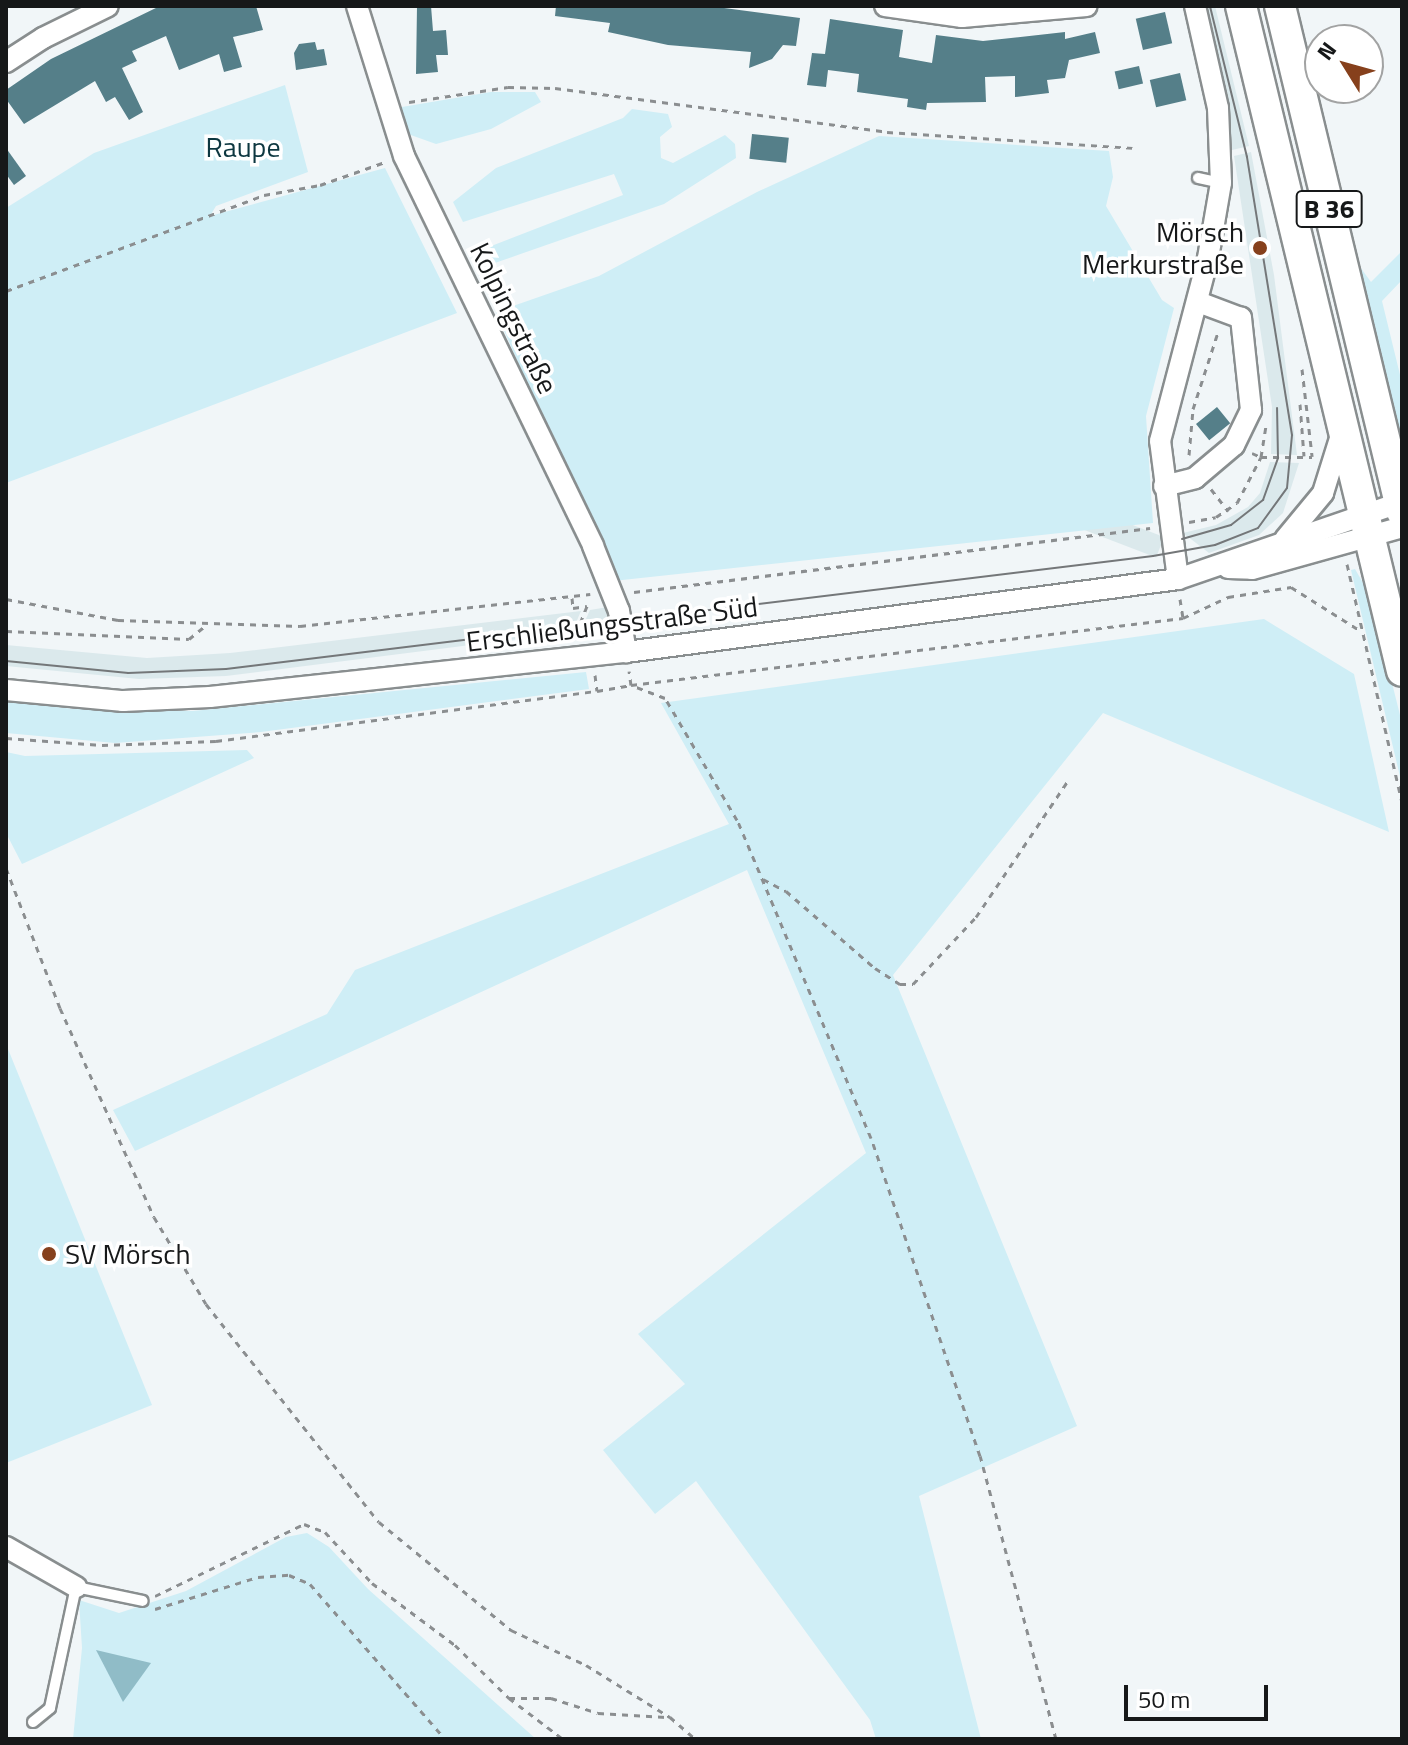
<!DOCTYPE html>
<html>
<head>
<meta charset="utf-8">
<style>
	body { margin:0 }
	#map { position:relative; width:1408px; height:1745px; overflow:hidden; background:#f1f6f8; font-family:"Titillium Web",sans-serif }
	div>[style] { position:absolute }
	[style*='--x'] { left:calc(var(--x)*1px); top:calc(var(--y)*1px); width:calc(var(--w)*1px); rotate:calc(var(--a)*1deg) }
	.built>* { inset:0; background:#dbe9ec; transform-origin:0 0 }
	.green>* { inset:0; background:#cfeef6 }
	.water>* { inset:0; background:#90bcc7 }
	.building>* { inset:0; background:#557f89; transform-origin:0 0 }
	.path>* { height:3px; margin-top:-1.5px; transform-origin:0; background:repeating-linear-gradient(90deg,#8b8e90 0 6px,transparent 0 12px) }
	.roads { filter:drop-shadow(2px 0 #898e8f) drop-shadow(-2px 0 #898e8f) drop-shadow(0 2px #898e8f) drop-shadow(0 -2px #898e8f) }
	.lane>* { height:10px; margin:-5px; padding:0 5px; transform-origin:5px; border-radius:5px; background:#fff }
	.street>* { height:20px; margin:-10px; padding:0 10px; transform-origin:10px; border-radius:10px; background:#fff }
	.primary>* { height:30px; margin:-15px; padding:0 15px; transform-origin:15px; border-radius:15px; background:#fff }
	.tram>* { height:2px; margin:-1px; padding:0 1px; transform-origin:1px; border-radius:1px; background:#747779 }
	.dots>* { width:22px; height:22px; translate:-50% -50%; box-sizing:border-box; border:4px solid #fff; border-radius:50% }
	span { translate:-50% -50%; white-space:nowrap; text-align:center; line-height:1.15; -webkit-text-stroke:7px #fff; paint-order:stroke }
	.shield-label span { padding:2px 6px; background:#fff; border:2px solid; border-radius:6px; -webkit-text-stroke-width:0 }
	.shield-label { font-size:26px; color:#161819; font-weight:700 }
	.park-label { font-size:28px; color:#0d3740 }
	.poi-label { font-size:28px; color:#161819 }
	.right { translate:-100% -50%; text-align:right }
	.left { translate:0 -50%; text-align:left }
	.street-label { font-size:28px; color:#161819 }
	.frame { position:absolute; inset:0; border:8px solid #161819; pointer-events:none }
	.north { position:absolute; left:1304px; top:24px; width:80px; height:80px; box-sizing:border-box; background:#fff; border:2px solid #a2a3a3; border-radius:50%; rotate:307deg; font-size:22px; font-weight:700; line-height:32px; text-align:center; color:#161819 }
	.north::after { content:''; display:block; margin:auto; width:28px; height:36px; background:#86401c; clip-path:polygon(50% 0,100% 100%,50% 72%,0 100%) }
	.scale { position:absolute; left:1124px; top:1685px; width:144px; height:36px; box-sizing:border-box; border:4px solid #161819; border-top:0; padding-left:10px; font-size:24px; line-height:28px; white-space:nowrap; color:#161819; -webkit-text-stroke:6px #fff; paint-order:stroke }
</style>
</head>
<body>
<div id="map">
	<div class="built">
		<i style="clip-path:polygon(1204px 6px,1215px 6px,1249px 146px,1232px 150px)"></i>
		<i style="clip-path:polygon(1251px 152px,1274px 275px,1297px 455px,1271px 454px,1272px 407px,1234px 156px)"></i>
		<i style="clip-path:polygon(1270px 462px,1299px 463px,1283px 513px,1259px 535px,1209px 553px,1183px 533px,1216px 525px,1248px 507px,1260px 493px)"></i>
		<i style="left:1164px;top:537px;width:22px;height:541px;rotate:111deg"></i>
		<i style="clip-path:polygon(608px 607px,606px 627px,581px 630px,590px 610px)"></i>
		<i style="clip-path:polygon(581px 611px,572px 632px,226px 676px,139px 679px,6px 666px,6px 645px,147px 658px,230px 653px)"></i>
	</div>
	<div class="green">
		<i style="clip-path:polygon(285px 85px,308px 172px,216px 206px,210px 216px,385px 168px,457px 313px,6px 483px,6px 208px,94px 153px)"></i>
		<i style="clip-path:polygon(491px 92px,535px 92px,541px 102px,491px 129px,436px 144px,408px 134px,396px 108px)"></i>
		<i style="clip-path:polygon(632px 109px,668px 114px,672px 127px,660px 137px,661px 158px,673px 163px,725px 135px,735px 144px,736px 158px,664px 204px,489px 265px,481px 250px,623px 195px,614px 174px,463px 222px,453px 202px,496px 168px,623px 118px)"></i>
		<i style="clip-path:polygon(879px 136px,1109px 151px,1113px 177px,1106px 206px,1162px 300px,1174px 308px,1146px 416px,1153px 523px,613px 581px,496px 312px,599px 276px,757px 192px)"></i>
		<i style="clip-path:polygon(1402px 251px,1402px 280px,1382px 301px,1402px 383px,1402px 452px,1355px 260px,1371px 282px)"></i>
		<i style="clip-path:polygon(1355px 569px,1370px 595px,1402px 723px,1402px 785px,1351px 570px)"></i>
		<i style="clip-path:polygon(1264px 619px,1354px 674px,1389px 832px,1103px 713px,893px 975px,1077px 1426px,919px 1496px,981px 1739px,876px 1739px,870px 1720px,696px 1481px,655px 1514px,603px 1450px,685px 1384px,638px 1334px,866px 1153px,747px 870px,135px 1151px,113px 1110px,327px 1014px,355px 970px,729px 824px,661px 703px)"></i>
		<i style="clip-path:polygon(586px 672px,589px 689px,261px 732px,115px 743px,6px 733px,6px 701px,74px 709px,193px 711px)"></i>
		<i style="clip-path:polygon(247px 750px,254px 758px,22px 864px,6px 833px,6px 752px,25px 756px)"></i>
		<i style="clip-path:polygon(6px 1044px,152px 1405px,6px 1463px)"></i>
		<i style="clip-path:polygon(307px 1533px,329px 1547px,368px 1589px,536px 1739px,73px 1739px,82px 1648px,79px 1600px,119px 1613px,186px 1591px,286px 1537px)"></i>
	</div>
	<div class="water">
		<i style="clip-path:polygon(96px 1650px,151px 1663px,123px 1702px)"></i>
	</div>
	<div class="building">
		<i style="clip-path:polygon(160px 6px,256px 6px,263px 30px,233px 37px,242px 67px,224px 72px,219px 54px,179px 70px,166px 36px,132px 51px,137px 61px,122px 68px,143px 112px,129px 120px,115px 97px,106px 102px,95px 81px,24px 124px,6px 99px,6px 90px,51px 59px)"></i>
		<i style="clip-path:polygon(417px 6px,431px 6px,433px 31px,446px 30px,448px 55px,436px 55px,438px 72px,416px 74px)"></i>
		<i style="clip-path:polygon(556px 6px,709px 6px,800px 18px,796px 46px,783px 45px,772px 59px,749px 68px,751px 52px,668px 45px,608px 32px,610px 23px,555px 16px)"></i>
		<i style="left:1165px;top:12px;width:32px;height:30px;rotate:77deg"></i>
		<i style="clip-path:polygon(830px 19px,903px 30px,899px 57px,932px 63px,936px 35px,983px 41px,1065px 32px,1065px 39px,1095px 32px,1100px 53px,1069px 60px,1065px 78px,1047px 80px,1049px 93px,1015px 97px,1015px 76px,985px 77px,986px 102px,927px 103px,926px 110px,907px 107px,908px 99px,857px 92px,859px 74px,828px 70px,826px 87px,807px 85px,812px 53px,825px 54px)"></i>
		<i style="clip-path:polygon(315px 42px,317px 50px,324px 49px,327px 65px,296px 70px,294px 53px,299px 44px)"></i>
		<i style="left:1139px;top:66px;width:18px;height:25px;rotate:77deg"></i>
		<i style="left:1180px;top:73px;width:28px;height:31px;rotate:77deg"></i>
		<i style="left:752px;top:134px;width:37px;height:25px;rotate:6deg"></i>
		<i style="clip-path:polygon(6px 148px,26px 176px,14px 185px,6px 174px)"></i>
		<i style="left:1217px;top:407px;width:21px;height:27px;rotate:51deg"></i>
	</div>
	<div class="path">
		<i style="--x:409;--y:102;--w:100;--a:-8.6"></i>
		<i style="--x:508;--y:87;--w:47;--a:1.2"></i>
		<i style="--x:555;--y:88;--w:335;--a:7.5"></i>
		<i style="--x:887;--y:132;--w:246;--a:3.7"></i>
		<i style="--x:1166;--y:257;--w:20;--a:27"></i>
		<i style="--x:6;--y:291;--w:275;--a:-20.4"></i>
		<i style="--x:264;--y:195;--w:57;--a:-10.1"></i>
		<i style="--x:320;--y:185;--w:69;--a:-19.5"></i>
		<i style="--x:1302;--y:369;--w:88;--a:83.4"></i>
		<i style="--x:1300;--y:404;--w:52;--a:85.6"></i>
		<i style="--x:1252;--y:453;--w:10;--a:24"></i>
		<i style="--x:1261;--y:457;--w:30;--a:-81"></i>
		<i style="--x:1189;--y:455;--w:46;--a:-85"></i>
		<i style="--x:1193;--y:409;--w:81;--a:-72"></i>
		<i style="--x:1211;--y:489;--w:28;--a:52"></i>
		<i style="--x:1189;--y:522;--w:27;--a:-10"></i>
		<i style="--x:1216;--y:517;--w:25;--a:-34"></i>
		<i style="--x:1237;--y:503;--w:52;--a:-62.4"></i>
		<i style="--x:1261;--y:457;--w:51;--a:0"></i>
		<i style="--x:1347;--y:564;--w:244;--a:77"></i>
		<i style="--x:634;--y:592;--w:520;--a:-7.07"></i>
		<i style="--x:572;--y:598;--w:10;--a:84"></i>
		<i style="--x:573;--y:608;--w:14;--a:-8"></i>
		<i style="--x:587;--y:606;--w:31;--a:112"></i>
		<i style="--x:575;--y:635;--w:15;--a:4"></i>
		<i style="--x:6;--y:599;--w:114;--a:10.6"></i>
		<i style="--x:118;--y:620;--w:182;--a:1.9"></i>
		<i style="--x:300;--y:626;--w:292;--a:-6.3"></i>
		<i style="--x:1180;--y:599;--w:19;--a:81"></i>
		<i style="--x:1183;--y:618;--w:50;--a:-25"></i>
		<i style="--x:1228;--y:597;--w:64;--a:-9"></i>
		<i style="--x:1291;--y:587;--w:83;--a:32.2"></i>
		<i style="--x:6;--y:631;--w:183;--a:2.5"></i>
		<i style="--x:189;--y:639;--w:21;--a:-39"></i>
		<i style="--x:595;--y:675;--w:16;--a:83"></i>
		<i style="--x:6;--y:738;--w:96;--a:4.2"></i>
		<i style="--x:102;--y:745;--w:114;--a:-2"></i>
		<i style="--x:216;--y:741;--w:384;--a:-7.5"></i>
		<i style="--x:597;--y:691;--w:35;--a:-10"></i>
		<i style="--x:631;--y:685;--w:14;--a:-98"></i>
		<i style="--x:6;--y:868;--w:150;--a:68.9"></i>
		<i style="--x:60;--y:1008;--w:229;--a:65.8"></i>
		<i style="--x:154;--y:1217;--w:101;--a:59.1"></i>
		<i style="--x:206;--y:1304;--w:278;--a:51.6"></i>
		<i style="--x:379;--y:1522;--w:171;--a:39.3"></i>
		<i style="--x:511;--y:1630;--w:83;--a:25"></i>
		<i style="--x:586;--y:1665;--w:99;--a:31.8"></i>
		<i style="--x:670;--y:1717;--w:33;--a:41"></i>
		<i style="--x:763;--y:879;--w:26;--a:28"></i>
		<i style="--x:786;--y:891;--w:118;--a:40.9"></i>
		<i style="--x:875;--y:968;--w:30;--a:33"></i>
		<i style="--x:900;--y:984;--w:13;--a:0"></i>
		<i style="--x:913;--y:984;--w:92;--a:-46.8"></i>
		<i style="--x:976;--y:917;--w:163;--a:-56"></i>
		<i style="--x:155;--y:1596;--w:165;--a:-25.8"></i>
		<i style="--x:304;--y:1524;--w:22;--a:21"></i>
		<i style="--x:325;--y:1532;--w:69;--a:47.3"></i>
		<i style="--x:372;--y:1583;--w:104;--a:36.8"></i>
		<i style="--x:455;--y:1645;--w:76;--a:44.5"></i>
		<i style="--x:509;--y:1698;--w:68;--a:37.2"></i>
		<i style="--x:155;--y:1609;--w:108;--a:-17.3"></i>
		<i style="--x:258;--y:1577;--w:31;--a:-4"></i>
		<i style="--x:289;--y:1575;--w:23;--a:23"></i>
		<i style="--x:310;--y:1584;--w:206;--a:48.9"></i>
		<i style="--x:509;--y:1698;--w:42;--a:0"></i>
		<i style="--x:551;--y:1698;--w:49;--a:17.7"></i>
		<i style="--x:598;--y:1713;--w:68;--a:3.4"></i>
		<i style="--x:1056;--y:1739;--w:293;--a:-105"></i>
		<i style="--x:980;--y:1456;--w:336;--a:-108.9"></i>
		<i style="--x:871;--y:1138;--w:345;--a:-112.8"></i>
		<i style="--x:737;--y:820;--w:142;--a:-120.5"></i>
		<i style="--x:665;--y:698;--w:36;--a:-159"></i>
		<i style="--x:631;--y:685;--w:556;--a:-6.92"></i>
	</div>
	<div class="roads">
		<div class="lane">
			<i style="--x:1198;--y:178;--w:24;--a:12"></i>
			<i style="--x:33;--y:1722;--w:22;--a:-39"></i>
			<i style="--x:50;--y:1708;--w:124;--a:-77.9"></i>
			<i style="--x:76;--y:1587;--w:68;--a:11.8"></i>
		</div>
		<div class="street">
			<i style="--x:357;--y:6;--w:157;--a:72.6"></i>
			<i style="--x:404;--y:156;--w:433;--a:64.1"></i>
			<i style="--x:593;--y:546;--w:70;--a:68.2"></i>
			<i style="--x:619;--y:611;--w:42;--a:80.3"></i>
			<i style="--x:885;--y:6;--w:78;--a:8.1"></i>
			<i style="--x:962;--y:17;--w:125;--a:-5"></i>
			<i style="--x:6;--y:62;--w:44;--a:-33"></i>
			<i style="--x:43;--y:38;--w:72;--a:-26.2"></i>
			<i style="--x:1164;--y:486;--w:32;--a:-14"></i>
			<i style="--x:1195;--y:478;--w:51;--a:-40.2"></i>
			<i style="--x:1234;--y:445;--w:39;--a:-64"></i>
			<i style="--x:1251;--y:410;--w:93;--a:-96.2"></i>
			<i style="--x:1241;--y:318;--w:46;--a:-159.6"></i>
			<i style="--x:1285;--y:539;--w:60;--a:-50.4"></i>
			<i style="--x:1323;--y:493;--w:64;--a:-72.7"></i>
			<i style="--x:1228;--y:568;--w:24;--a:2"></i>
			<i style="--x:1252;--y:569;--w:156;--a:-15.6"></i>
			<i style="--x:1178;--y:579;--w:139;--a:-97.4"></i>
			<i style="--x:1160;--y:441;--w:189;--a:-75.3"></i>
			<i style="--x:1208;--y:258;--w:76;--a:-80.2"></i>
			<i style="--x:1221;--y:183;--w:75;--a:-92.3"></i>
			<i style="--x:1218;--y:108;--w:105;--a:-102.7"></i>
			<i style="--x:6;--y:690;--w:118;--a:5.4"></i>
			<i style="--x:123;--y:701;--w:87;--a:-2.6"></i>
			<i style="--x:210;--y:697;--w:418;--a:-6.2"></i>
			<i style="--x:626;--y:652;--w:557;--a:-7.53"></i>
			<i style="--x:1178;--y:579;--w:237;--a:-19"></i>
			<i style="--x:6;--y:1547;--w:81;--a:29.7"></i>
		</div>
		<div class="primary">
			<i style="--x:1241;--y:6;--w:684;--a:76.39"></i>
			<i style="--x:1280;--y:6;--w:520;--a:76.44"></i>
		</div>
	</div>
	<div class="tram">
		<i style="--x:1182;--y:539;--w:51;--a:-15.9"></i>
		<i style="--x:1231;--y:525;--w:41;--a:-38"></i>
		<i style="--x:1263;--y:500;--w:45;--a:-70.3"></i>
		<i style="--x:1278;--y:458;--w:50;--a:-91.1"></i>
		<i style="--x:6;--y:661;--w:123;--a:5.6"></i>
		<i style="--x:128;--y:673;--w:98;--a:-2.3"></i>
		<i style="--x:226;--y:669;--w:934;--a:-6.95"></i>
		<i style="--x:1153;--y:556;--w:63;--a:-10.1"></i>
		<i style="--x:1215;--y:545;--w:46;--a:-21.6"></i>
		<i style="--x:1258;--y:528;--w:49;--a:-54.1"></i>
		<i style="--x:1287;--y:488;--w:53;--a:-84.6"></i>
		<i style="--x:1292;--y:435;--w:282;--a:-99.2"></i>
		<i style="--x:1247;--y:157;--w:155;--a:-103.8"></i>
	</div>
	<div class="dots">
		<i style="left:1260px;top:248px;background:#86401c"></i>
		<i style="left:49px;top:1254px;background:#86401c"></i>
	</div>
	<div class="shield-label">
		<span style="left:1329px;top:209px">B 36</span>
	</div>
	<div class="park-label">
		<span style="left:243px;top:147px">Raupe</span>
	</div>
	<div class="poi-label">
		<span class="right" style="left:1244px;top:248px">Mörsch<br>Merkurstraße</span>
		<span class="left" style="left:65px;top:1254px">SV Mörsch</span>
	</div>
	<div class="street-label">
		<span style="left:514px;top:318px;rotate:64deg">Kolpingstraße</span>
		<span style="left:612px;top:624px;rotate:-7deg">Erschließungsstraße Süd</span>
	</div>
	<div class="frame"></div>
	<div class="north">N</div>
	<div class="scale">50 m</div>
</div>
</body>
</html>
